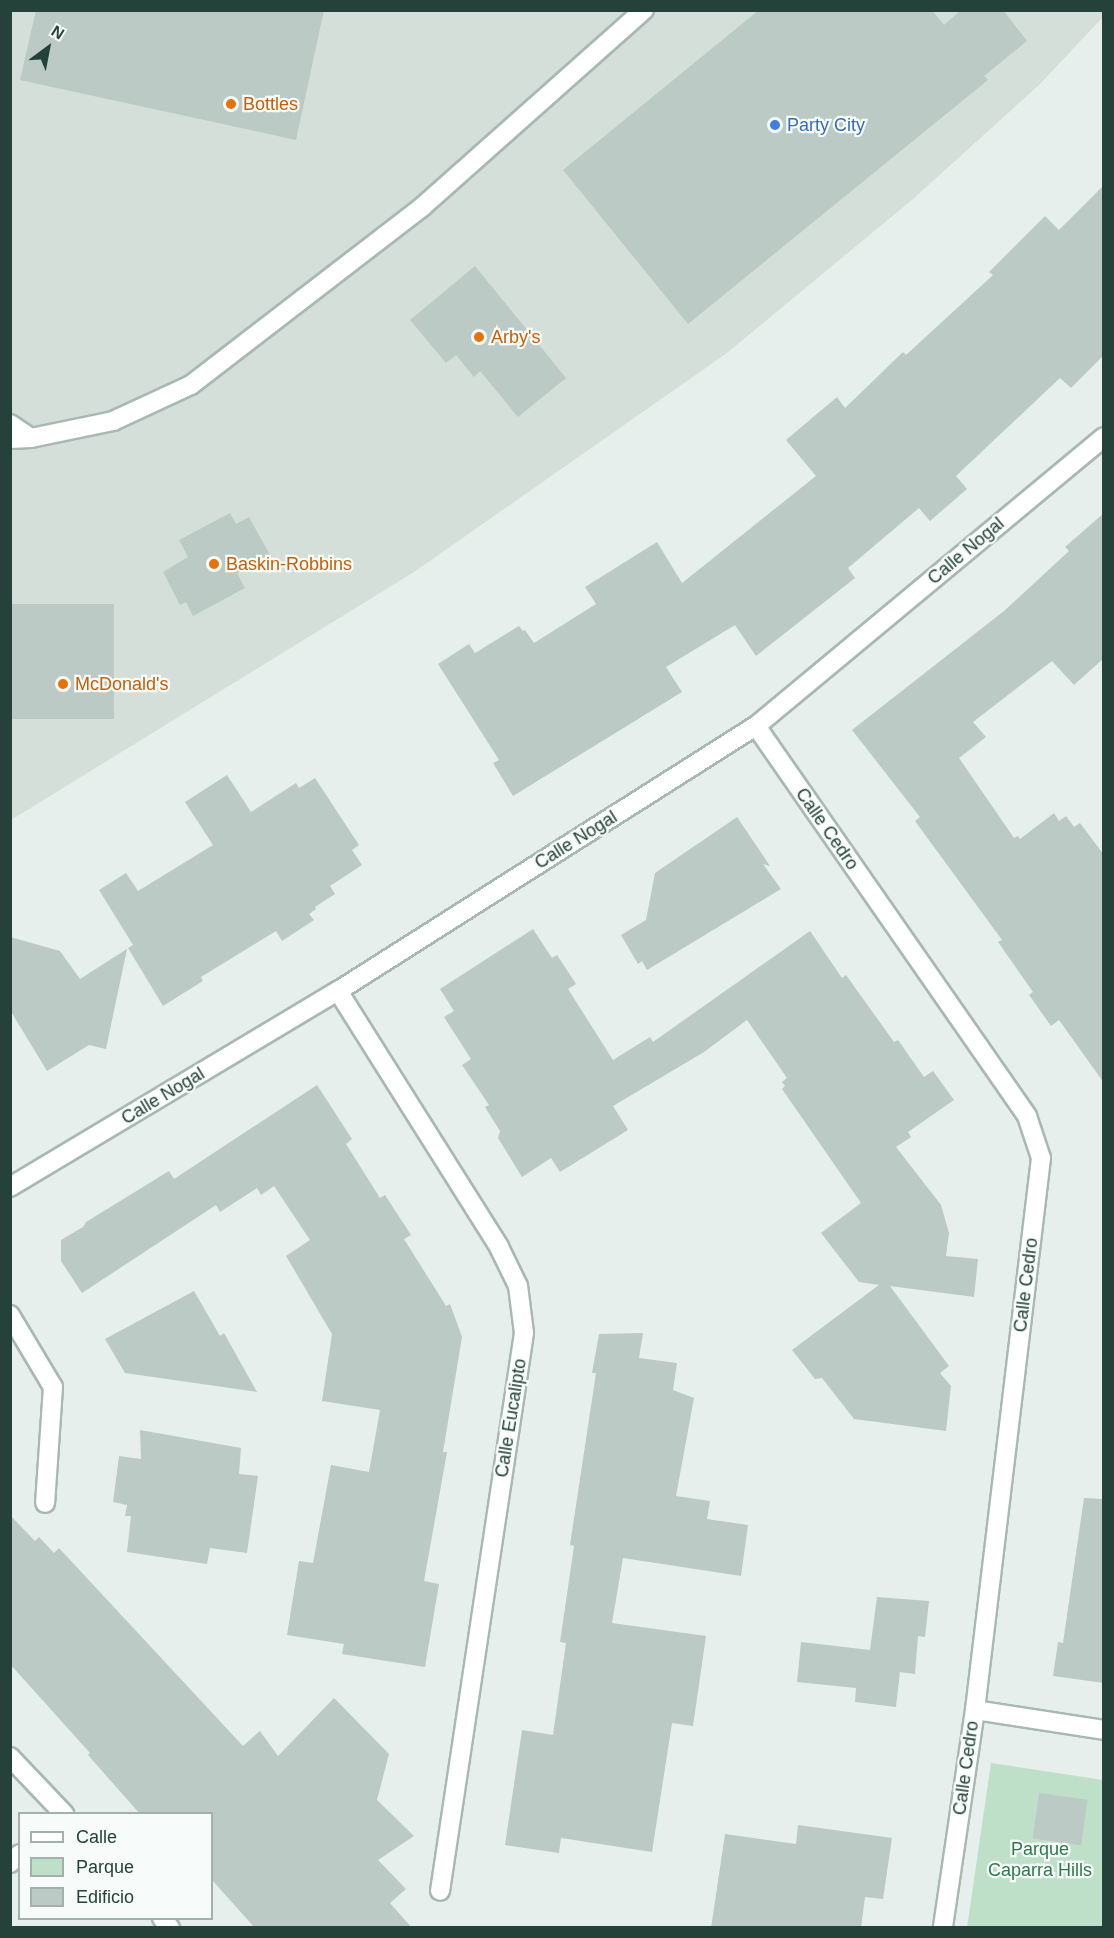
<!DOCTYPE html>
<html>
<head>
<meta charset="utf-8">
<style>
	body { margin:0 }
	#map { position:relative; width:1114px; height:1938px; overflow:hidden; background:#e6efeb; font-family:Helvetica,sans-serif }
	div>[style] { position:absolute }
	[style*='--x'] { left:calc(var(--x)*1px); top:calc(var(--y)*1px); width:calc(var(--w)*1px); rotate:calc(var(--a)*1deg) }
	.built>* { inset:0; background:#d4dfda }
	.green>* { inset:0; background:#bfe0c8 }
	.building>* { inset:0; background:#bbcac4; transform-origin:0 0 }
	.roads { filter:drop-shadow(2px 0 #a8b8b2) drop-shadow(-2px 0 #a8b8b2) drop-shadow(0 2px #a8b8b2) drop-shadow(0 -2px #a8b8b2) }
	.minor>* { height:18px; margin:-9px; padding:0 9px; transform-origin:9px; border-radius:9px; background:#fff }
	.tertiary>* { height:18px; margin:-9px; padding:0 9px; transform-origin:9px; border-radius:9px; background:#fff }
	.dots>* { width:16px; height:16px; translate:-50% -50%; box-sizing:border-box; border:3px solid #f7fbf9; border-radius:50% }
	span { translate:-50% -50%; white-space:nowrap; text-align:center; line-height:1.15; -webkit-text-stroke:4.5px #f7fbf9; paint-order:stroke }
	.food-label { font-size:18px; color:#c56008 }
	.left { translate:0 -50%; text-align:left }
	.shop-label { font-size:18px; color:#366cbe }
	.street-label { font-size:18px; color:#24423a }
	.park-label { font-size:18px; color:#2d7a4b }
	.frame { position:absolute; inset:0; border:12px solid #24423a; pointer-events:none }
	.legend { position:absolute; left:18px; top:1812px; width:195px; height:108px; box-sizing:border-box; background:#f7fbf9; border:2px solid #a3b1ad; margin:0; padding:8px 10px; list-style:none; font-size:18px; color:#24423a }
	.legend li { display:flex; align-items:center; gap:12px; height:30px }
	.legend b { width:30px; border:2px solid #a3b1ad }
	.north { position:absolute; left:18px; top:18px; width:60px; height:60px; -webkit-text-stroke:4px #f7fbf9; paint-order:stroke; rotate:32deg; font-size:16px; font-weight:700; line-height:24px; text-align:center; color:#24423a }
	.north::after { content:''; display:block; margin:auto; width:21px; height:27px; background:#24423a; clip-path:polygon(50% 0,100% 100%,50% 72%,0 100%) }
</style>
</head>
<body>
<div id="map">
	<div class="built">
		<i style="clip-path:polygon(11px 11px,1103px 11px,1103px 17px,1040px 84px,913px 199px,727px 353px,414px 572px,11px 820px)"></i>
	</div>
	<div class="green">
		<i style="clip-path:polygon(991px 1763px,1103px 1780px,1103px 1927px,967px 1928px)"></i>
	</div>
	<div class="building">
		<i style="clip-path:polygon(36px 10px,324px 10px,296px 140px,20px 80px)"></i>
		<i style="clip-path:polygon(759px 10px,932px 10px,944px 25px,961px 10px,1003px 10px,1027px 41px,984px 76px,988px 80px,688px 324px,563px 170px)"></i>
		<i style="clip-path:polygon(1104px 185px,1104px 355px,1071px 388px,1060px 378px,956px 476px,967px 489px,930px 521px,919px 508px,848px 568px,855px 578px,756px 656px,735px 625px,666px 667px,682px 692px,513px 796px,493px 763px,499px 760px,438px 664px,469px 644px,475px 653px,519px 626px,523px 631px,525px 630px,534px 643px,596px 604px,585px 587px,657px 542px,682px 583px,816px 476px,786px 440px,837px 397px,845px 408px,903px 352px,906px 355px,993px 275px,989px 272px,1045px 216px,1059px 230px)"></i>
		<i style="clip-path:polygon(475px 266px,566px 378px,518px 417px,480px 371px,474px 377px,456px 355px,446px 363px,410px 320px)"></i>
		<i style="clip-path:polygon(230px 513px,236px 524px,249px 517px,270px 555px,237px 573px,245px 588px,193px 616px,186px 602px,180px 605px,163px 572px,188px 557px,179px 540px)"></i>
		<i style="clip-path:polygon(1104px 513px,1104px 658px,1074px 685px,1052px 661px,973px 722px,986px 737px,959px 758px,1014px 838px,1018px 836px,1020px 839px,1054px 813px,1059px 821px,1066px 816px,1074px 827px,1080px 823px,1104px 855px,1104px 1083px,1059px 1020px,1051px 1026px,1029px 995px,1033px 992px,998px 942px,1002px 940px,915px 821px,920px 817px,852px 730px,1004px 611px,1069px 551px,1065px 547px)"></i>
		<i style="left:114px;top:604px;width:115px;height:104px;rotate:90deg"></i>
		<i style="clip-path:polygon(227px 775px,251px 812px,296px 783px,299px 788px,315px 778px,359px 845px,352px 850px,362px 865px,330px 886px,335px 894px,315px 907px,316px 909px,309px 914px,314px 920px,282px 941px,276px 931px,201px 977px,203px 981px,163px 1006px,128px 948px,133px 945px,99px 890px,126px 873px,138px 891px,213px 845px,185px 802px)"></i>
		<i style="clip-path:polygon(737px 817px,770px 866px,763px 864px,781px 889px,647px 970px,642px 961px,638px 964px,621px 935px,646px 920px,655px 873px)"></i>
		<i style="clip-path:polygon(533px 929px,552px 958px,557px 955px,576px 984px,568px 989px,613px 1060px,650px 1037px,653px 1042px,810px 931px,842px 978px,846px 975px,894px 1042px,898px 1040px,924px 1077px,933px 1071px,954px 1100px,908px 1132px,911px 1137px,896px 1147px,941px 1205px,949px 1233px,946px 1256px,978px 1259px,974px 1297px,890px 1286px,949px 1366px,940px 1373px,951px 1386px,946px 1431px,854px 1419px,822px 1378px,815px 1379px,792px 1350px,879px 1285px,859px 1282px,821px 1233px,861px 1203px,782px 1089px,785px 1086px,782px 1082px,787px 1078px,747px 1020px,704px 1052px,613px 1106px,628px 1130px,560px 1172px,551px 1158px,522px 1177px,498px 1138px,500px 1131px,485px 1107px,489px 1105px,462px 1065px,471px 1059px,444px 1017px,454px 1011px,440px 989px)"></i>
		<i style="clip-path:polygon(10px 937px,60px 951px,80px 979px,127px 949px,106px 1049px,89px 1045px,47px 1071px,10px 1010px)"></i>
		<i style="clip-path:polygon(317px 1085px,352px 1139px,346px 1144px,380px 1198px,385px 1195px,411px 1235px,404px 1239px,446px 1306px,450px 1304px,462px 1337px,443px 1452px,447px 1452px,424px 1581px,439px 1584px,425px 1667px,342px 1654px,344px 1644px,287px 1635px,299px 1561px,313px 1563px,331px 1465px,369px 1472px,380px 1410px,322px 1401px,332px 1334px,286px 1256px,310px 1240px,274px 1186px,261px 1195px,257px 1188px,220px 1212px,216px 1205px,82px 1293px,61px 1261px,61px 1240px,83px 1227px,86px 1222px,169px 1171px,174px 1179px)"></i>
		<i style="clip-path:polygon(194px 1291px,220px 1336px,224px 1333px,257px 1392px,125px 1373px,105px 1339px)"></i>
		<i style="clip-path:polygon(643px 1333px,639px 1358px,677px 1363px,673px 1390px,694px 1398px,676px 1496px,710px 1501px,707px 1519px,748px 1525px,741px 1576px,623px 1558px,612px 1623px,706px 1636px,693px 1726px,672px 1723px,652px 1852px,561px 1838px,559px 1853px,505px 1845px,522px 1730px,553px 1735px,566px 1643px,560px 1642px,574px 1546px,570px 1545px,596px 1373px,592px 1373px,599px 1334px)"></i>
		<i style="clip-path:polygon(140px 1430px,241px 1448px,239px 1474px,258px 1476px,247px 1553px,210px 1548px,207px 1564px,127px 1552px,131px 1516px,125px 1516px,127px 1505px,113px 1502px,119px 1456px,141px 1459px)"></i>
		<i style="clip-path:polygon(1084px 1498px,1104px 1499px,1104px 1683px,1053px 1676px,1058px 1642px,1063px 1643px)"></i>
		<i style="clip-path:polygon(10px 1515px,35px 1541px,39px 1537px,54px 1553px,59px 1548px,243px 1746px,260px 1731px,278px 1756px,334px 1698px,389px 1754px,377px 1800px,414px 1836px,378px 1860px,406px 1889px,390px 1903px,412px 1928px,255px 1928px,212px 1880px,212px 1814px,140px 1814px,88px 1755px,90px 1753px,10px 1664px)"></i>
		<i style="clip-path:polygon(877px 1597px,929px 1601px,925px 1637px,918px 1636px,915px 1674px,900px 1672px,896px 1707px,855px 1702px,856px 1688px,797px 1682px,801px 1642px,870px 1650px)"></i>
		<i style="left:1039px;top:1793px;width:49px;height:46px;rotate:8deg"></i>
		<i style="clip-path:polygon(798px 1825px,892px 1838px,883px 1899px,865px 1897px,861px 1928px,711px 1928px,725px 1834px,796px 1844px)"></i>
	</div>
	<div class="roads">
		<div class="minor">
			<i style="--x:756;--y:726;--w:475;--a:55.2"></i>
			<i style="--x:1027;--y:1116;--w:44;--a:71.6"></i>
			<i style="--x:1041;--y:1158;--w:556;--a:96.82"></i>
			<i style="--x:975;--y:1710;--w:220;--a:98.4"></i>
			<i style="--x:338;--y:991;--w:302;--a:57.8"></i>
			<i style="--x:499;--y:1247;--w:43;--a:64"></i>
			<i style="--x:518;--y:1286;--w:47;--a:82.7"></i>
			<i style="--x:524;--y:1333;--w:564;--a:98.56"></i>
			<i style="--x:10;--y:1187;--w:382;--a:-30.9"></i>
			<i style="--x:338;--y:991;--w:495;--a:-32.4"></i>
			<i style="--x:756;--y:726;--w:452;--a:-39.7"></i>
			<i style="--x:10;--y:1315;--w:84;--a:59.2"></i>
			<i style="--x:53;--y:1387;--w:116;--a:93.9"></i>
			<i style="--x:975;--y:1710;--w:131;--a:8.8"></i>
			<i style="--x:10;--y:1757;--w:79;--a:46.5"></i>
			<i style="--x:10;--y:1863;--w:13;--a:-42"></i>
			<i style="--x:162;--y:1918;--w:13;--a:51"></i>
		</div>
		<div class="tertiary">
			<i style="--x:10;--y:424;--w:25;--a:34"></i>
			<i style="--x:10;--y:439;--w:21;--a:-3"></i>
			<i style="--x:31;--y:438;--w:84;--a:-11.7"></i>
			<i style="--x:113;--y:421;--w:86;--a:-24.8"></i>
			<i style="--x:191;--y:385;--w:292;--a:-37.6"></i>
			<i style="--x:422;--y:207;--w:297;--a:-41.6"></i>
		</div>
	</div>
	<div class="dots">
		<i style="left:231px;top:104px;background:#e8710a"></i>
		<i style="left:775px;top:125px;background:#3f7fe0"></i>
		<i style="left:479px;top:337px;background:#e8710a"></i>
		<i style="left:214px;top:564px;background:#e8710a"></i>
		<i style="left:63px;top:684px;background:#e8710a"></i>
	</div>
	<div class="food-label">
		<span class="left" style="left:243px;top:104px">Bottles</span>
		<span class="left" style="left:491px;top:337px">Arby's</span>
		<span class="left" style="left:226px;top:564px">Baskin-Robbins</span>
		<span class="left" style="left:75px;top:684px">McDonald's</span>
	</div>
	<div class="shop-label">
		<span class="left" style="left:787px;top:125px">Party City</span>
	</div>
	<div class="street-label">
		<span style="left:966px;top:551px;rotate:-40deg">Calle Nogal</span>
		<span style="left:827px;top:829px;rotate:55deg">Calle Cedro</span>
		<span style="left:576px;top:840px;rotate:-32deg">Calle Nogal</span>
		<span style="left:163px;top:1096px;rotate:-31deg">Calle Nogal</span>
		<span style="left:1026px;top:1285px;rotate:-83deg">Calle Cedro</span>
		<span style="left:511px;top:1418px;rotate:-81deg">Calle Eucalipto</span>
		<span style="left:966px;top:1768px;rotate:-82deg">Calle Cedro</span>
	</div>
	<div class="park-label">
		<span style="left:1040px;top:1860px">Parque<br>Caparra Hills</span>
	</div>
	<div class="frame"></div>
	<ul class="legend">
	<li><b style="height:8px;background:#fff"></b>Calle</li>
	<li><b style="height:16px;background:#bfe0c8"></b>Parque</li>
	<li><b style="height:16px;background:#bbcac4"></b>Edificio</li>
	</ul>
	<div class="north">N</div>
</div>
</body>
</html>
